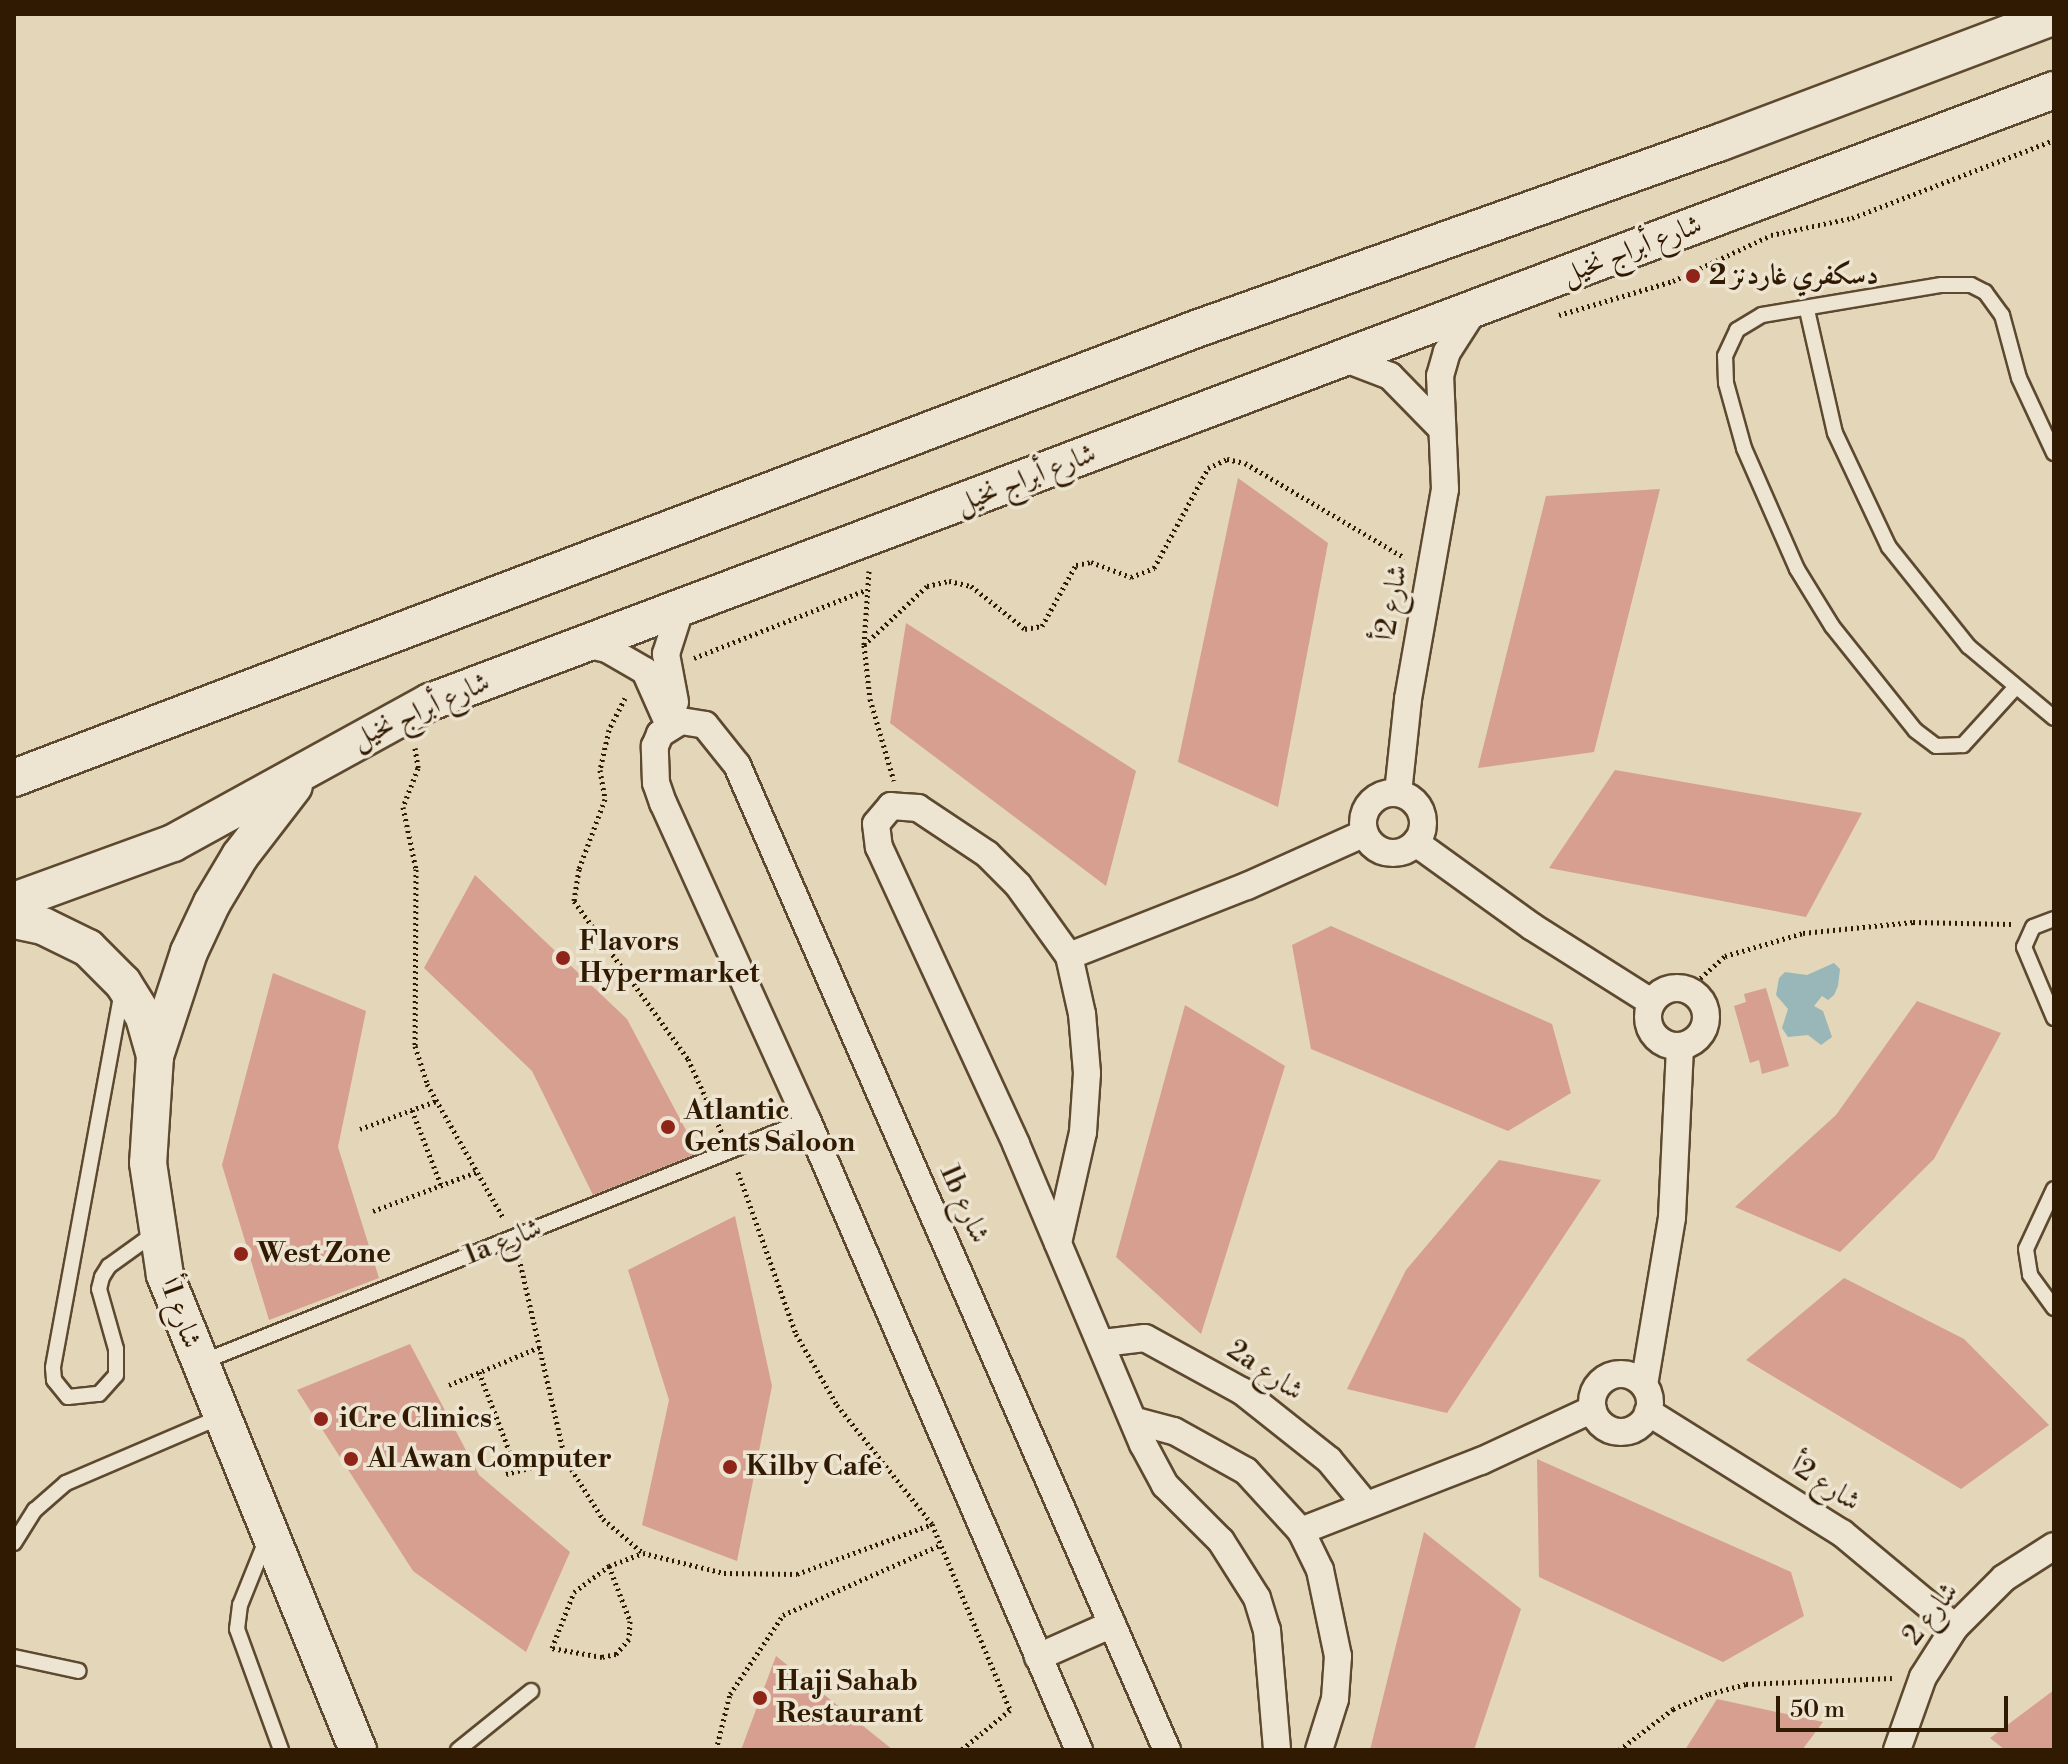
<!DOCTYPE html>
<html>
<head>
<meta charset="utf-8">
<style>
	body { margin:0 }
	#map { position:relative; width:2068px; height:1764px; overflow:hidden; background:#e3d6b9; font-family:"Libre Bodoni",Amiri,serif }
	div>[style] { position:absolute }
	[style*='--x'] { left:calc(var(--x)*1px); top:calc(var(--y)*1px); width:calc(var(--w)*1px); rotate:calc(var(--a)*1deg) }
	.water>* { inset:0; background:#99b7b8 }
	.building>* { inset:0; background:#d69f90 }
	.path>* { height:5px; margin-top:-2.5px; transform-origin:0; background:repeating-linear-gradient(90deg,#301a01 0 2px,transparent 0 6px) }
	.roads { filter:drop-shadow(2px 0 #5d492f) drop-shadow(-2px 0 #5d492f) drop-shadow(0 2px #5d492f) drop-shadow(0 -2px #5d492f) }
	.lane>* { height:14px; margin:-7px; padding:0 7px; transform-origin:7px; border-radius:7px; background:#ede4d2 }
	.street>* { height:26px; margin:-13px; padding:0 13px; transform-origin:13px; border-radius:13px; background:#ede4d2 }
	.street>.ring { margin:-13px; padding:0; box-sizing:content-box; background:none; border:26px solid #ede4d2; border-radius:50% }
	.secondary>* { height:36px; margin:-18px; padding:0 18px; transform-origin:18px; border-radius:18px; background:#ede4d2 }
	.dots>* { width:22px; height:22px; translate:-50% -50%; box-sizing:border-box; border:4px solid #ede4d2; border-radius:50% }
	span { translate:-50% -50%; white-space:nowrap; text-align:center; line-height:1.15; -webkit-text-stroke:7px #ede4d2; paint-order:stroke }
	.street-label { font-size:28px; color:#301a01 }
	.poi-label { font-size:28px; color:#301a01; font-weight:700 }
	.left { translate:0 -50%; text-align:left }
	.frame { position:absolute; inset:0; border:16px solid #301a01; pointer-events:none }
	.scale { position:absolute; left:1776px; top:1696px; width:232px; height:36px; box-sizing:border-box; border:4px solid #301a01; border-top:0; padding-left:10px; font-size:24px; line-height:28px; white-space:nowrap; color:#301a01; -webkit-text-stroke:6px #ede4d2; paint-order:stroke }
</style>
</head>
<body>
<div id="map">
	<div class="water">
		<i style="clip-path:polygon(1834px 963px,1840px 969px,1838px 986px,1834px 995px,1828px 1000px,1822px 996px,1814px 1006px,1823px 1011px,1832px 1037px,1821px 1045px,1808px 1035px,1788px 1037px,1782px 1028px,1788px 1009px,1776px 995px,1779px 978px,1785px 972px,1807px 975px)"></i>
	</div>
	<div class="building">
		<i style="clip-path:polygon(1238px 478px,1328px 543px,1278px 807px,1178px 762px)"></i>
		<i style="clip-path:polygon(1660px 489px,1594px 752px,1478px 768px,1546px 496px)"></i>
		<i style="clip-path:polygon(906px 623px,1136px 771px,1106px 886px,890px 723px)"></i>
		<i style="clip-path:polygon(1615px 770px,1862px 813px,1806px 917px,1549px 868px)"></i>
		<i style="clip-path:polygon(475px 875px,627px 1019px,698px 1153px,593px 1195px,532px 1071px,424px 968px)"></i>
		<i style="clip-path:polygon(1331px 926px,1552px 1024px,1571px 1093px,1508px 1131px,1311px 1049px,1292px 945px)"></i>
		<i style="clip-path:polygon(273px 973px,366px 1011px,338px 1147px,379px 1278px,269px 1320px,222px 1165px)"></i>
		<i style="clip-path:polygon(1766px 988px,1789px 1066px,1762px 1074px,1759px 1060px,1750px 1063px,1734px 1006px,1746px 1002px,1744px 994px)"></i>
		<i style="clip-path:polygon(1917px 1001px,2001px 1033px,1934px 1159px,1840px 1252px,1735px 1207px,1836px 1115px)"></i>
		<i style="clip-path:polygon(1185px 1005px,1285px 1066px,1201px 1334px,1116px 1257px)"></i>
		<i style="clip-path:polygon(1499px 1160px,1601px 1180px,1447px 1413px,1347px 1389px,1406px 1270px)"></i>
		<i style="clip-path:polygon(735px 1216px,772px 1386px,737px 1561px,642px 1525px,669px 1400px,628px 1270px)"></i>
		<i style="clip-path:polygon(1844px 1278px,1964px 1339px,2049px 1425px,1961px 1489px,1746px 1360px)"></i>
		<i style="clip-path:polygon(410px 1344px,479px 1475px,570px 1552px,526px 1652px,413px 1571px,297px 1390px)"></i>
		<i style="clip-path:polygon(1537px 1459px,1791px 1572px,1804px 1616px,1723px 1662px,1539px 1577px)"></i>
		<i style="clip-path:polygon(1424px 1532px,1521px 1609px,1474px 1750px,1370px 1750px)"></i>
		<i style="clip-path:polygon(776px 1656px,893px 1750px,741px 1750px)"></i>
		<i style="clip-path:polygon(2054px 1690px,2054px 1750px,2005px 1750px,1990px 1738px)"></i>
		<i style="clip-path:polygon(1717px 1699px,1823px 1722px,1802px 1750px,1685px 1750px)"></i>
	</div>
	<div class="path">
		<i style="--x:1559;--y:315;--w:119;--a:-16.6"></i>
		<i style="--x:1673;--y:281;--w:108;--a:-25.1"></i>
		<i style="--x:1771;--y:235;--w:83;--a:-11.9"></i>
		<i style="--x:1852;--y:218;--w:217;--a:-21.1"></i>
		<i style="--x:869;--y:571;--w:74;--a:93.9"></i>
		<i style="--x:864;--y:645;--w:54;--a:83.7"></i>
		<i style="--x:870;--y:699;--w:85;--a:73.7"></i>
		<i style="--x:864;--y:645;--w:86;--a:-43.1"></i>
		<i style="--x:927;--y:586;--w:23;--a:-13"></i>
		<i style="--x:949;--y:581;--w:23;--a:13"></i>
		<i style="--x:971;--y:586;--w:69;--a:38.5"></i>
		<i style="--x:1025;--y:629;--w:17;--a:-10"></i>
		<i style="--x:1042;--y:626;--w:70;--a:-60.9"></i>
		<i style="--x:1076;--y:565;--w:15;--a:-11"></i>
		<i style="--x:1091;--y:562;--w:43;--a:20.6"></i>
		<i style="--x:1131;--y:577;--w:25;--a:-21"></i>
		<i style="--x:1154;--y:568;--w:114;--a:-61.6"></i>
		<i style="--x:1208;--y:468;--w:21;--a:-25"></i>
		<i style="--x:1227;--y:459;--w:18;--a:13"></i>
		<i style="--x:1245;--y:463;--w:186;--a:30.7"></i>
		<i style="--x:694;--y:658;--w:185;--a:-21.6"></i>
		<i style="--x:625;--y:698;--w:36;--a:117"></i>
		<i style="--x:609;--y:730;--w:41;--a:102.7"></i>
		<i style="--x:600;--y:770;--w:29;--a:80"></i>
		<i style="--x:605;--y:799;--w:75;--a:110.4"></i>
		<i style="--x:579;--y:869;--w:32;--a:99"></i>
		<i style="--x:574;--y:901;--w:195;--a:54.2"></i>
		<i style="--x:688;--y:1059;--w:81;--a:65.3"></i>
		<i style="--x:415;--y:748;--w:20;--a:81"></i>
		<i style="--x:418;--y:768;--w:42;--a:111"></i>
		<i style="--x:403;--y:807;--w:63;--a:78.2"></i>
		<i style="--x:416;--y:869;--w:177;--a:90.3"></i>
		<i style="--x:415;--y:1046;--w:40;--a:72"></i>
		<i style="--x:427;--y:1084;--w:155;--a:60.3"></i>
		<i style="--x:1687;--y:990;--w:51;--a:-41.8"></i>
		<i style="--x:1725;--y:956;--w:81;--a:-16.4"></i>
		<i style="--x:1803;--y:933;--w:111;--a:-5.7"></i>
		<i style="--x:1913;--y:922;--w:98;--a:1.2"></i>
		<i style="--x:412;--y:1110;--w:80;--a:68.9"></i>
		<i style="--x:360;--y:1129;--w:81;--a:-20.2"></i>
		<i style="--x:738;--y:1172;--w:172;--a:70.3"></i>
		<i style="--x:796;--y:1334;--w:82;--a:60"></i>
		<i style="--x:837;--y:1405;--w:152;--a:51.4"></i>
		<i style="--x:932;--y:1524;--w:202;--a:67.2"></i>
		<i style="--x:1010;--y:1710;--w:63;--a:140.8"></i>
		<i style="--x:373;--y:1211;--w:113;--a:-20.7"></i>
		<i style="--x:519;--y:1258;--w:206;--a:77.1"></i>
		<i style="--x:565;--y:1459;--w:71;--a:57.7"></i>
		<i style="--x:603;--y:1519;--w:52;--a:40.4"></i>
		<i style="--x:479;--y:1372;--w:106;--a:69"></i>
		<i style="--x:449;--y:1385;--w:99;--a:-22.7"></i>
		<i style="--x:506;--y:1474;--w:61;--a:-14.3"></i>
		<i style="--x:609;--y:1566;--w:59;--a:69.1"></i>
		<i style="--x:630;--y:1621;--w:18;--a:93"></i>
		<i style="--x:629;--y:1639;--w:20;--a:131"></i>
		<i style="--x:616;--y:1654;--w:14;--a:168"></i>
		<i style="--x:602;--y:1657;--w:51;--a:-169.8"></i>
		<i style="--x:552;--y:1648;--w:60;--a:-68.6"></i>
		<i style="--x:574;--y:1592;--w:44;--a:-36.6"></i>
		<i style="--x:609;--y:1566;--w:36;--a:-21"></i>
		<i style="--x:643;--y:1553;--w:83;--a:13.9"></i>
		<i style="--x:724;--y:1573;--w:73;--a:0.8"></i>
		<i style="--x:797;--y:1574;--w:144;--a:-20.3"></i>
		<i style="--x:716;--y:1750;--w:58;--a:-76"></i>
		<i style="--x:730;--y:1694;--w:95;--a:-56.1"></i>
		<i style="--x:783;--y:1615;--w:172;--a:-24"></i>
		<i style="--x:1619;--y:1750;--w:68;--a:-37.2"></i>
		<i style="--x:1673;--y:1709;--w:39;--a:-23"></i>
		<i style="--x:1709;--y:1694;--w:38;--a:-15"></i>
		<i style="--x:1746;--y:1684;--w:146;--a:-2.4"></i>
	</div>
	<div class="roads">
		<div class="lane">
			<i style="--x:1807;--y:310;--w:126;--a:77.2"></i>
			<i style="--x:1835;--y:433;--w:126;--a:64.7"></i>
			<i style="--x:1889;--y:547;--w:127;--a:51.4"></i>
			<i style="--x:1968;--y:646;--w:112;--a:39.9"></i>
			<i style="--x:2014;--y:689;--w:76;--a:132.3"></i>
			<i style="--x:1963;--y:745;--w:27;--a:178"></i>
			<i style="--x:1936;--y:746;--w:26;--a:-143"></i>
			<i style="--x:1915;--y:730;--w:133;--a:-128.6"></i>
			<i style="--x:1832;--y:626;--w:67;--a:-121.6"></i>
			<i style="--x:1797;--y:569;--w:132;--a:-113.7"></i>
			<i style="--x:1744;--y:448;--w:67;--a:-105.5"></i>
			<i style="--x:1726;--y:383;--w:27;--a:-92"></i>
			<i style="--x:1725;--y:356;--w:29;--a:-65"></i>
			<i style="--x:1737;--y:330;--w:29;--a:-31"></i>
			<i style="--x:1762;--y:315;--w:182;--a:-9.5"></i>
			<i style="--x:1942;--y:285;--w:29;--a:0"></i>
			<i style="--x:1971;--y:285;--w:16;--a:27"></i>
			<i style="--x:1985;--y:292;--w:29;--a:54"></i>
			<i style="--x:2002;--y:315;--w:65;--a:74.9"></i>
			<i style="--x:2019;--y:378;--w:83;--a:65"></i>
			<i style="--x:2054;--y:919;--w:22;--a:159"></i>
			<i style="--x:2033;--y:927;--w:22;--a:114"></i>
			<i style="--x:2024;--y:947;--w:77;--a:67.1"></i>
			<i style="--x:122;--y:991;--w:383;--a:100.4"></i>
			<i style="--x:53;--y:1368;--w:12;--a:85"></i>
			<i style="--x:54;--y:1380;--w:22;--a:51"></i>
			<i style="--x:68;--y:1397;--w:31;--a:-6"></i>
			<i style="--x:99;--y:1394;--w:25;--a:-48"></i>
			<i style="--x:116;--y:1375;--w:26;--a:-90"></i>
			<i style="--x:116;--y:1349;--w:62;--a:-105.8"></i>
			<i style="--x:99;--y:1289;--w:12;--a:-76"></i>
			<i style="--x:102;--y:1277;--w:13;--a:-58"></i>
			<i style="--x:109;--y:1266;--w:57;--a:-35.7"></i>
			<i style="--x:2054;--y:1189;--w:66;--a:115"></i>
			<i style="--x:2026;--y:1249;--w:26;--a:81"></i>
			<i style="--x:2030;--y:1275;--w:41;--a:54"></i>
			<i style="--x:202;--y:1362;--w:652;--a:-21.8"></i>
			<i style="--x:267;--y:1538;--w:72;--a:111.9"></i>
			<i style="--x:240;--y:1605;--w:24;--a:97"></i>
			<i style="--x:237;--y:1629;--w:129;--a:70"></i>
			<i style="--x:14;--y:1543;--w:39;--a:-58"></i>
			<i style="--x:35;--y:1510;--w:41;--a:-41.1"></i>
			<i style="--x:66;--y:1483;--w:168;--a:-23.2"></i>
			<i style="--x:14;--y:1657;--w:66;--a:12.2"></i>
			<i style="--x:458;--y:1750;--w:94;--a:-38.9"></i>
		</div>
		<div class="street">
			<i style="--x:1346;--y:359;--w:47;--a:21.1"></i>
			<i style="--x:1390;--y:376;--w:70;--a:45.6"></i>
			<i style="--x:585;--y:644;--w:23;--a:13"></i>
			<i style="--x:607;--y:649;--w:44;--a:30.1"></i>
			<i style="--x:645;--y:671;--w:59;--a:66"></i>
			<i style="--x:675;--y:702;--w:49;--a:-100.6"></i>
			<i style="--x:666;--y:654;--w:49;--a:-72.3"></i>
			<i class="ring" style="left:1363px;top:793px;width:34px;height:34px"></i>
			<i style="--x:1398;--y:793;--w:95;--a:-83.9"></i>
			<i style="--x:1408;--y:699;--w:213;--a:-80"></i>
			<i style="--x:1445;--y:489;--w:113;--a:-92.5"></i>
			<i style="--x:1440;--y:376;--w:25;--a:-74"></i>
			<i style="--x:1447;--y:352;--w:50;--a:-57.3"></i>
			<i style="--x:1416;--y:843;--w:142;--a:35.8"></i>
			<i style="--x:1531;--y:926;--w:142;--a:32.3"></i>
			<i style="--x:1069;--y:956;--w:191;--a:-21.5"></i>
			<i style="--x:1247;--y:886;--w:129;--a:-24.2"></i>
			<i class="ring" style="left:1648px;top:988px;width:32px;height:32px"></i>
			<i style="--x:1058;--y:1243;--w:114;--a:-77.3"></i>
			<i style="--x:1083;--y:1132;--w:59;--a:-86.1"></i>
			<i style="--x:1087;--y:1073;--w:59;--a:-94.8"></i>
			<i style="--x:1082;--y:1014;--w:59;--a:-102.6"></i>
			<i style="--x:1069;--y:956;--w:87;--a:-125.7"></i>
			<i style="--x:1018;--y:885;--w:44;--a:-135"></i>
			<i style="--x:987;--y:854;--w:83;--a:-146.3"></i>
			<i style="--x:918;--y:808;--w:27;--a:-176"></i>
			<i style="--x:891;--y:806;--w:23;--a:130"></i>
			<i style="--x:876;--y:824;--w:23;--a:83"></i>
			<i style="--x:879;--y:847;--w:327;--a:65.2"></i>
			<i style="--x:1016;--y:1144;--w:326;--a:67.1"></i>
			<i style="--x:1143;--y:1444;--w:47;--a:61.8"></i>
			<i style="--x:1165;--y:1485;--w:79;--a:45"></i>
			<i style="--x:1221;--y:1541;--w:67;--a:57.7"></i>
			<i style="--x:1257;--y:1598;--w:34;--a:73"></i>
			<i style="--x:1267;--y:1630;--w:120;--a:85.2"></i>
			<i style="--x:1103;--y:1343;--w:42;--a:-6.8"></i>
			<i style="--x:1145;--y:1338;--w:111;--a:28.7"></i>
			<i style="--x:1242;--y:1391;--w:111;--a:38.4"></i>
			<i style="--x:1329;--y:1460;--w:58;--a:50.6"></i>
			<i class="ring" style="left:1592px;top:1374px;width:32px;height:32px"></i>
			<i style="--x:1644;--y:1385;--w:170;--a:-80.5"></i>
			<i style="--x:1672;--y:1217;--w:171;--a:-87.3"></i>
			<i style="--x:1648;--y:1412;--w:229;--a:32"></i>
			<i style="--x:1842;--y:1533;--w:147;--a:39.8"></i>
			<i style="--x:1136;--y:1421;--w:39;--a:15"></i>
			<i style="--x:1174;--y:1431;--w:82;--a:29.1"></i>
			<i style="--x:1246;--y:1471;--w:81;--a:47.5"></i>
			<i style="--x:1301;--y:1531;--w:43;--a:64"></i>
			<i style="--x:1320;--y:1570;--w:88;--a:78.2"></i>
			<i style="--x:1338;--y:1656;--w:43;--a:94"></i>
			<i style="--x:1335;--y:1699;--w:53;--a:107.4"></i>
			<i style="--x:1301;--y:1531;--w:193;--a:-21.3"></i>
			<i style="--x:1481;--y:1461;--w:123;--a:-24.9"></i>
			<i style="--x:1038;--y:1657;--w:81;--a:-24"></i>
			<i style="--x:1079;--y:1750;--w:686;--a:-113.35"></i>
			<i style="--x:807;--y:1120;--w:348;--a:-114.4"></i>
			<i style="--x:663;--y:803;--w:21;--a:-109"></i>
			<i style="--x:656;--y:783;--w:37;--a:-92"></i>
			<i style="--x:655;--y:746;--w:13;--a:-67"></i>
			<i style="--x:660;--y:734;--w:25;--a:-32"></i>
			<i style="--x:681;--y:721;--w:24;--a:9"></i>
			<i style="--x:705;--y:725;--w:51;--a:51.3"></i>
			<i style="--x:737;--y:765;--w:1075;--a:66.42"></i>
			<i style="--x:1897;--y:1750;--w:77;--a:-70.4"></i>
			<i style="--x:1923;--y:1677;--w:59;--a:-57.4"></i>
			<i style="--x:1955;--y:1627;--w:69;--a:-45"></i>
			<i style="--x:2004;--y:1578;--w:59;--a:-32.6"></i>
		</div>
		<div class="secondary">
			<i style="--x:14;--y:778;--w:1264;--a:-20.8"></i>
			<i style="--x:1196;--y:329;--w:557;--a:-19.61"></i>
			<i style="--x:1721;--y:142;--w:356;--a:-20.7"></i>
			<i style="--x:14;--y:901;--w:169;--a:-20"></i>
			<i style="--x:173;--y:843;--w:293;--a:-28.8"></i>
			<i style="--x:430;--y:702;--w:1735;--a:-20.65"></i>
			<i style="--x:14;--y:920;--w:30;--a:12"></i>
			<i style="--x:43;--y:926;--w:50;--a:26.1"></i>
			<i style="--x:88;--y:948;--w:49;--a:45"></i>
			<i style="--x:123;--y:983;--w:40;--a:58"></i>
			<i style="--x:144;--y:1017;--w:41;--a:74.2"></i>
			<i style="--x:155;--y:1056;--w:107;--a:93.7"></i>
			<i style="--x:148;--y:1163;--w:113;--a:81.4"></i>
			<i style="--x:165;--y:1275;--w:513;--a:67.89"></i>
			<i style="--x:155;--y:1056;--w:109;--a:-71.9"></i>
			<i style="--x:189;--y:952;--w:54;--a:-64.9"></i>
			<i style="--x:212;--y:903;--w:55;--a:-59.2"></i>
			<i style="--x:240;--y:856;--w:88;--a:-52.4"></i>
		</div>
	</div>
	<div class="dots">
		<i style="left:1693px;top:276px;background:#8f2418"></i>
		<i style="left:563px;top:958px;background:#8f2418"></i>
		<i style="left:668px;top:1127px;background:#8f2418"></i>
		<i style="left:241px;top:1254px;background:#8f2418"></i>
		<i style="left:321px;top:1419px;background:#8f2418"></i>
		<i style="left:351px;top:1459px;background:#8f2418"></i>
		<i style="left:730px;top:1467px;background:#8f2418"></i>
		<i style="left:760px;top:1698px;background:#8f2418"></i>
	</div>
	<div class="street-label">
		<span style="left:1632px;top:250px;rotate:-21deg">شارع أبراج نخيل</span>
		<span style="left:1026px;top:479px;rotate:-21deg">شارع أبراج نخيل</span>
		<span style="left:1392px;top:603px;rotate:-80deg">شارع 2أ</span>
		<span style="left:421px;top:711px;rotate:-24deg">شارع أبراج نخيل</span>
		<span style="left:964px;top:1204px;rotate:66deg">1b شارع</span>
		<span style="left:503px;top:1242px;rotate:-22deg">1a شارع</span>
		<span style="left:180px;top:1313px;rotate:70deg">شارع 1أ</span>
		<span style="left:1265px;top:1371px;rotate:34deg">2a شارع</span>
		<span style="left:1825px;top:1484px;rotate:33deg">شارع 2أ</span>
		<span style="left:1931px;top:1614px;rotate:-52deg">شارع 2</span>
	</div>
	<div class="poi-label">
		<span class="left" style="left:1709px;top:276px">دسكفري غاردنز 2</span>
		<span class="left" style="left:579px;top:958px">Flavors<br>Hypermarket</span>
		<span class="left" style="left:684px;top:1127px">Atlantic<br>Gents Saloon</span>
		<span class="left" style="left:257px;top:1254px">West Zone</span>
		<span class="left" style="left:339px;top:1419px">iCre Clinics</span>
		<span class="left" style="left:367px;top:1459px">Al Awan Computer</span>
		<span class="left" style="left:746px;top:1467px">Kilby Cafe</span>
		<span class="left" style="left:776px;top:1698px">Haji Sahab<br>Restaurant</span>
	</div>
	<div class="frame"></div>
	<div class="scale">50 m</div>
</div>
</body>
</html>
